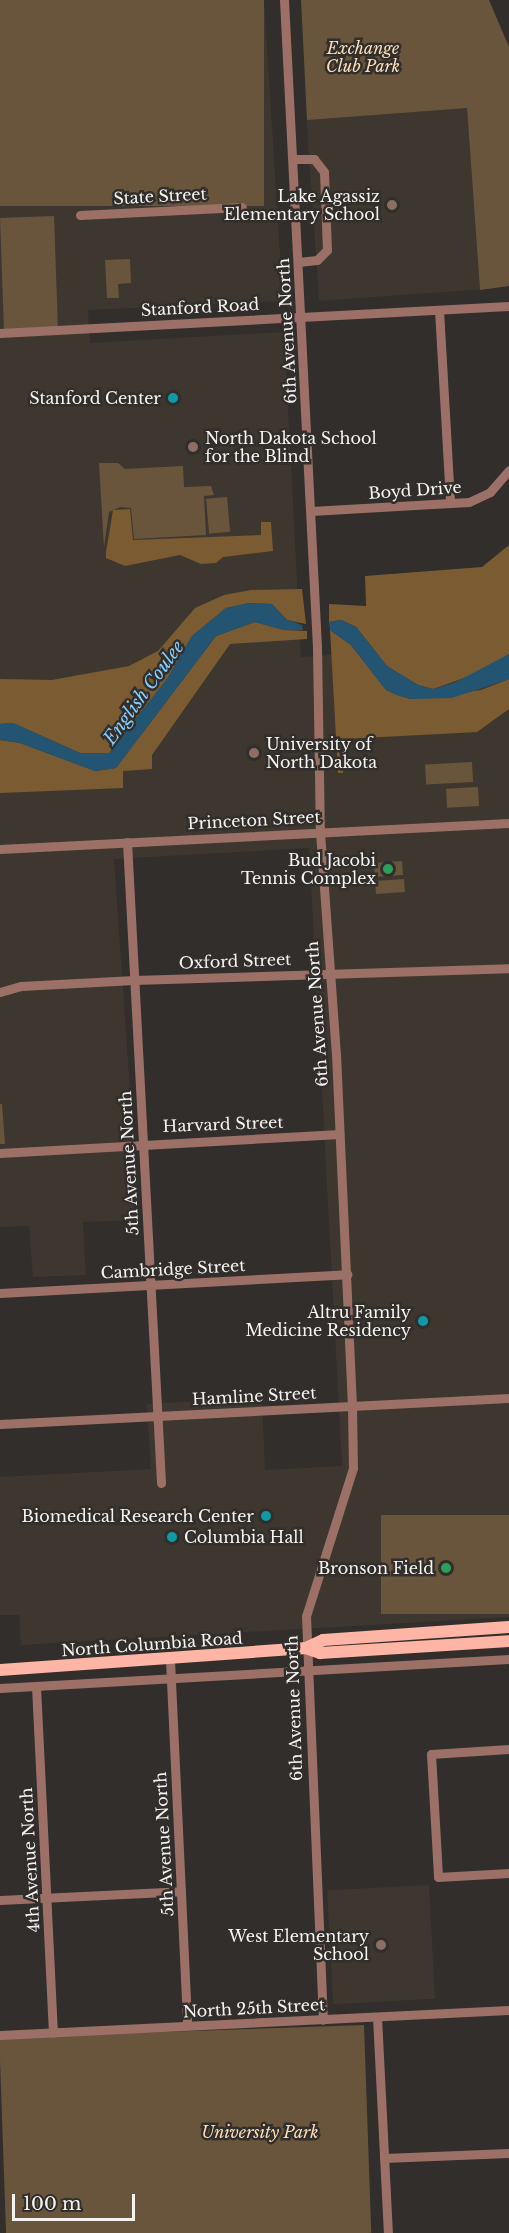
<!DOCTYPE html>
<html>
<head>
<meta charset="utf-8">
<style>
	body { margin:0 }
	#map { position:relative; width:509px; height:2233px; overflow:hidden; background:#312e2b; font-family:"Libre Baskerville",serif }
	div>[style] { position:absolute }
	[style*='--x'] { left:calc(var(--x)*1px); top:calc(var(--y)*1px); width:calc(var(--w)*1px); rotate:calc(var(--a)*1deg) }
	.built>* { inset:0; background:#3e372f; transform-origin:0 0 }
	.green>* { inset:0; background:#69553c; transform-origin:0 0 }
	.forest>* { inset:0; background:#7b5b32 }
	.water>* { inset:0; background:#235471 }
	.minor>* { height:9px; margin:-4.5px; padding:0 4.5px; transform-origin:4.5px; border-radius:4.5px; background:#9c7066 }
	.major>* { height:12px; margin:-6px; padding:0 6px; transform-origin:6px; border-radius:6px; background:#feb5a5 }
	.dots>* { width:16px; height:16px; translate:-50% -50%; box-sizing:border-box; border:3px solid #312e2b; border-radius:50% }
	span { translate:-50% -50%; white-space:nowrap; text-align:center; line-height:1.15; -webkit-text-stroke:5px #312e2b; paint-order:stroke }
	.park-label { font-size:16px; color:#fdddb8; font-style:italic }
	.street-label { font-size:16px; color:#f5f3f0 }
	.poi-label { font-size:16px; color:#f5f3f0 }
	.right { translate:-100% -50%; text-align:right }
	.left { translate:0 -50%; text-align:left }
	.water-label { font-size:18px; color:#83cefe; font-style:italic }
	.scale { position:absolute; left:12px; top:2194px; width:123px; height:27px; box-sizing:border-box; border:3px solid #f5f3f0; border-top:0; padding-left:8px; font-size:18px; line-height:21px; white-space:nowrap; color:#f5f3f0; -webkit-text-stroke:4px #312e2b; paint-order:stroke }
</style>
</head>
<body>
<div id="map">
	<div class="built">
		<i style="clip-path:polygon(0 0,264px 0,283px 301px,88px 310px,90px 343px,284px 332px,301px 657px,509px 642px,509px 1617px,21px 1645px,19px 1615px,0 1615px,0 1477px,151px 1469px,147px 1404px,262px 1398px,265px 1470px,342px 1466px,309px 848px,114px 859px,139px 1220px,83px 1222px,86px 1275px,33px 1277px,29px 1226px,0 1227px)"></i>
		<i style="left:467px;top:107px;width:183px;height:161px;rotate:86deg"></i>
		<i style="left:429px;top:1885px;width:114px;height:102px;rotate:87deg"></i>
	</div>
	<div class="green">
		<i style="left:0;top:0;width:264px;height:206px"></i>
		<i style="clip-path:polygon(301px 0,489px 0,509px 47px,509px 286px,480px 290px,467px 108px,307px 120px)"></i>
		<i style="left:54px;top:216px;width:114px;height:54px;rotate:88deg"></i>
		<i style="clip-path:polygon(130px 259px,131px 283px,118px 284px,119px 298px,107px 298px,105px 260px)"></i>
		<i style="clip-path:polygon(99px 463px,118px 463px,125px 469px,183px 466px,184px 487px,211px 486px,214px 495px,204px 496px,206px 535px,134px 539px,131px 508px,120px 507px,109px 512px,104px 547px)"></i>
		<i style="left:227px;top:497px;width:35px;height:21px;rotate:85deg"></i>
		<i style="left:472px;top:762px;width:20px;height:47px;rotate:87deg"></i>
		<i style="left:478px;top:787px;width:19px;height:32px;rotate:87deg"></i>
		<i style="left:402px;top:861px;width:14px;height:28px;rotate:86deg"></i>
		<i style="left:404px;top:879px;width:13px;height:29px;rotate:86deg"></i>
		<i style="clip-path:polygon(0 1104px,2px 1104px,5px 1144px,0 1144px)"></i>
		<i style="left:509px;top:1515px;width:99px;height:128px;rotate:90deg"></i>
		<i style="left:364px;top:2025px;width:208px;height:365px;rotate:88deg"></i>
	</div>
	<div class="forest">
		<i style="clip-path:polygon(130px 509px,133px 540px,261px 535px,261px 522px,271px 522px,273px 551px,223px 557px,216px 563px,201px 564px,180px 555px,125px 566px,106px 558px,106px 552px,113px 510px)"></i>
		<i style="clip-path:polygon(509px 545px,509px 654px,478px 673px,433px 689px,418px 685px,387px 666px,356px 627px,341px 620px,329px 622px,329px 604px,366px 606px,365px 576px,482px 567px)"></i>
		<i style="clip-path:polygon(302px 589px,306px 624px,287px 620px,272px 604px,249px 603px,226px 608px,192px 636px,167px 679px,109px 753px,80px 753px,13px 723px,0 724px,0 679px,52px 680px,129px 666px,158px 651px,195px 608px,224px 595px,251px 590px)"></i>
		<i style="clip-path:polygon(255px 622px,284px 630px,307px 631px,307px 639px,230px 644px,152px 755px,152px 769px,123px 771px,123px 788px,0 793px,0 740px,20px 743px,95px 771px,116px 768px,216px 636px)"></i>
		<i style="clip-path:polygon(330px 630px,351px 645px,386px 690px,397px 695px,411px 699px,481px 690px,509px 679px,509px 709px,477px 732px,344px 739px,343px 773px,338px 773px)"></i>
	</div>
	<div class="water">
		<i style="clip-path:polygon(249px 603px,272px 604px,287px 620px,302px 625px,303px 630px,284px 630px,255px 622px,216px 636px,116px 768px,95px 771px,20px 743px,0 740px,0 724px,13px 723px,80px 753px,109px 753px,167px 679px,192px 636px,226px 608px)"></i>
		<i style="clip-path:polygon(341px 620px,356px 627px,387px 666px,418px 685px,433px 689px,454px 683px,509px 654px,509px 679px,452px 698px,411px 699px,397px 695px,386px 690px,351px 645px,330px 630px,329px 622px)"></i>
	</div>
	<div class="minor">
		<i style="--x:284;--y:0;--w:648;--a:87.08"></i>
		<i style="--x:317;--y:647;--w:185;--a:89.1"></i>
		<i style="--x:320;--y:832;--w:223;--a:85.9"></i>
		<i style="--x:336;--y:1054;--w:352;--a:87.4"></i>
		<i style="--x:352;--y:1406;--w:62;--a:89.1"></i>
		<i style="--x:353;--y:1468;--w:155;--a:107.6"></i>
		<i style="--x:306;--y:1616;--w:404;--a:87.6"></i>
		<i style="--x:293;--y:159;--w:21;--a:0"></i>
		<i style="--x:314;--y:159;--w:16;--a:52"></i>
		<i style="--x:324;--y:172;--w:78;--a:87.8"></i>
		<i style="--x:327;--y:250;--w:14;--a:135"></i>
		<i style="--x:317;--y:260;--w:19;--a:174"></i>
		<i style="--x:80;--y:215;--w:162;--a:-2.8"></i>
		<i style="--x:439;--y:310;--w:193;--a:86.7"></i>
		<i style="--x:0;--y:333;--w:510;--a:-3.04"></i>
		<i style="--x:311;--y:511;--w:158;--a:-3.3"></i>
		<i style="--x:469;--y:502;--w:23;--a:-25"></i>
		<i style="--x:490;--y:492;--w:29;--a:-49"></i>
		<i style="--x:127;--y:842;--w:642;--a:86.96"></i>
		<i style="--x:0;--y:849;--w:510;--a:-2.92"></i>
		<i style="--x:0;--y:992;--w:22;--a:-16"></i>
		<i style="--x:21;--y:986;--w:113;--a:-3"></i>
		<i style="--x:134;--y:980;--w:375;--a:-1.8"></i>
		<i style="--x:0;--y:1153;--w:340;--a:-3.2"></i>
		<i style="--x:0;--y:1293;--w:348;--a:-3.1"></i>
		<i style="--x:0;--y:1424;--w:510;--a:-2.92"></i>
		<i style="--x:170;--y:1660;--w:366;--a:87.3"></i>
		<i style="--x:36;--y:1686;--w:347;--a:87.2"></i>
		<i style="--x:0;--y:1688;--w:510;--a:-3.26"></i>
		<i style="--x:509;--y:1749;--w:78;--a:176.3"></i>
		<i style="--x:431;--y:1754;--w:123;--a:86.7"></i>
		<i style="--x:438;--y:1877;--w:71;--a:-3.2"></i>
		<i style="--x:0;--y:1900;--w:181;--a:-2.8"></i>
		<i style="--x:377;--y:2017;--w:216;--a:87.1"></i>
		<i style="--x:0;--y:2035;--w:510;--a:-2.81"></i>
		<i style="--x:384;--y:2158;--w:124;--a:-2.3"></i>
	</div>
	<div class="major">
		<i style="--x:306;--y:1648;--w:19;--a:-25"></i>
		<i style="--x:323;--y:1640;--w:186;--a:-4"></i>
		<i style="--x:0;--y:1670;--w:307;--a:-4.1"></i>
		<i style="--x:306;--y:1648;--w:15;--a:20"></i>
		<i style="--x:320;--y:1653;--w:189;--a:-3.6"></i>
	</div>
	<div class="dots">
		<i style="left:392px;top:205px;background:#8d6e63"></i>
		<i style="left:173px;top:398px;background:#0f9aa8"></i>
		<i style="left:193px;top:447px;background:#8d6e63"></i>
		<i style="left:254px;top:753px;background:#8d6e63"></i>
		<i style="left:388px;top:869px;background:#2e9e5b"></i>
		<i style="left:423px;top:1321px;background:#0f9aa8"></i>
		<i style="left:266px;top:1516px;background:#0f9aa8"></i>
		<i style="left:172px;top:1537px;background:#0f9aa8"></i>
		<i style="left:446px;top:1568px;background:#2e9e5b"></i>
		<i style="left:381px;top:1945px;background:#8d6e63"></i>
	</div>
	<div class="park-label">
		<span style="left:363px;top:57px">Exchange<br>Club Park</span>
		<span style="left:260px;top:2132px">University Park</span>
	</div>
	<div class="street-label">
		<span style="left:160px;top:196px;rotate:-3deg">State Street</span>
		<span style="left:200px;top:307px;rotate:-3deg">Stanford Road</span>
		<span style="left:287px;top:331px;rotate:-93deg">6th Avenue North</span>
		<span style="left:415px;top:490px;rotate:-4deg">Boyd Drive</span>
		<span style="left:254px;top:820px;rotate:-3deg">Princeton Street</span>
		<span style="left:235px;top:961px;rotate:-2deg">Oxford Street</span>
		<span style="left:317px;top:1014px;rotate:-94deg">6th Avenue North</span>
		<span style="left:223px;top:1124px;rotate:-2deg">Harvard Street</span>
		<span style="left:129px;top:1163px;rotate:-93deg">5th Avenue North</span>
		<span style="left:173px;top:1269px;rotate:-3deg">Cambridge Street</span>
		<span style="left:254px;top:1396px;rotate:-3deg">Hamline Street</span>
		<span style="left:152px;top:1644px;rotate:-4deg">North Columbia Road</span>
		<span style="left:294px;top:1708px;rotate:-92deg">6th Avenue North</span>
		<span style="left:164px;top:1844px;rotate:-93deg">5th Avenue North</span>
		<span style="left:30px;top:1860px;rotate:-93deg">4th Avenue North</span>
		<span style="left:254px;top:2008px;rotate:-3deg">North 25th Street</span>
	</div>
	<div class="poi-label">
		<span class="right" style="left:380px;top:205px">Lake Agassiz<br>Elementary School</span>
		<span class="right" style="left:161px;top:398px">Stanford Center</span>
		<span class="left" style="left:205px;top:447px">North Dakota School<br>for the Blind</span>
		<span class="left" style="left:266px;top:753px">University of<br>North Dakota</span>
		<span class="right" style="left:376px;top:869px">Bud Jacobi<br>Tennis Complex</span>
		<span class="right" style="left:411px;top:1321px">Altru Family<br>Medicine Residency</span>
		<span class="right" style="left:254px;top:1516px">Biomedical Research Center</span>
		<span class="left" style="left:184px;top:1537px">Columbia Hall</span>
		<span class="right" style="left:434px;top:1568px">Bronson Field</span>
		<span class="right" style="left:369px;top:1945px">West Elementary<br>School</span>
	</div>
	<div class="water-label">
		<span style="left:144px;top:693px;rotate:-54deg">English Coulee</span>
	</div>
	<div class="scale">100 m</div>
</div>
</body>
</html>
